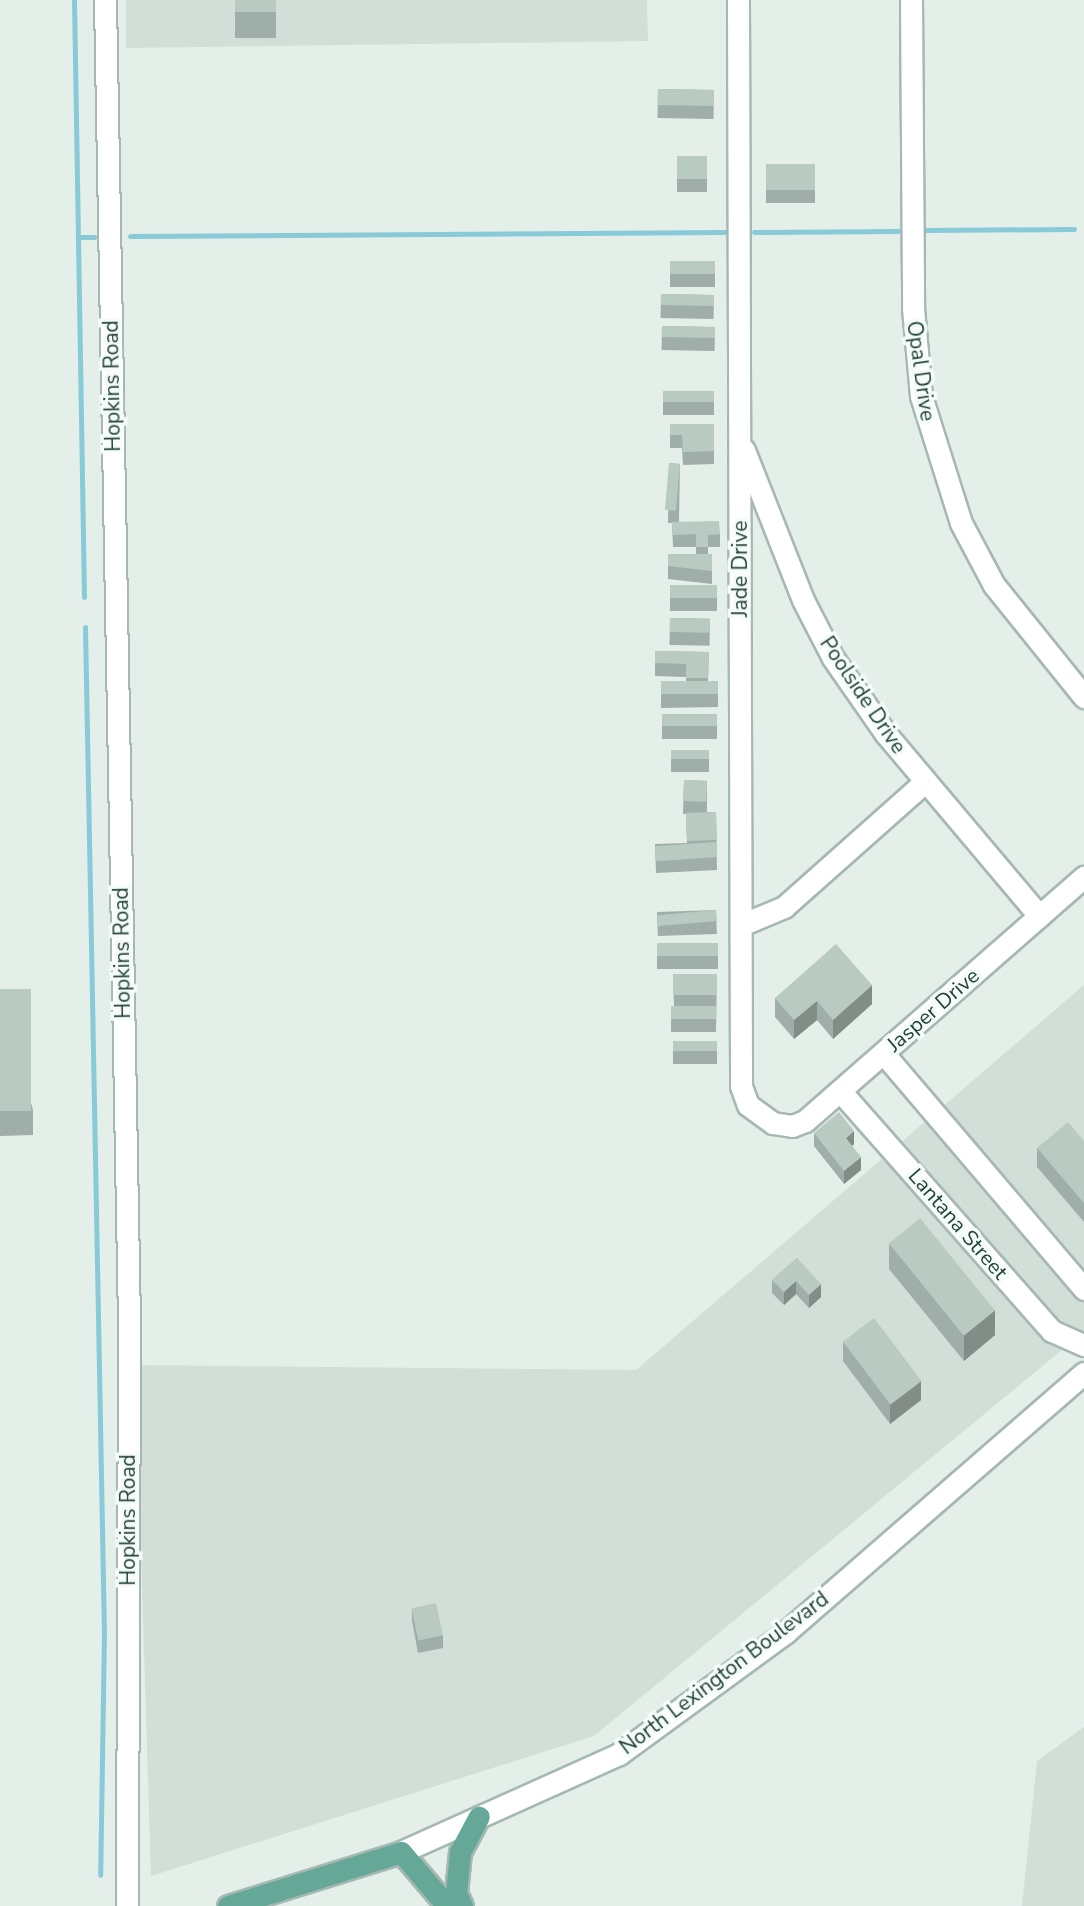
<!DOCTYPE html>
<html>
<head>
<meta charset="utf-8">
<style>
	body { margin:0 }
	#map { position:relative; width:1084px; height:1906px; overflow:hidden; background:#e4efea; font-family:"Nunito Sans",sans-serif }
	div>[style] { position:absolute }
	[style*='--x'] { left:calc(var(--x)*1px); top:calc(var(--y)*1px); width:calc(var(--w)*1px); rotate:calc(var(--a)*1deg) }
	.built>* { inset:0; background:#d2dfd9 }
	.stream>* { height:5px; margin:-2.5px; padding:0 2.5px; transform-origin:2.5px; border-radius:2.5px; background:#88cad8 }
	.roads { filter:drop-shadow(2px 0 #a6b8b2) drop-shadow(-2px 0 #a6b8b2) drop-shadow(0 2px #a6b8b2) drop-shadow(0 -2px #a6b8b2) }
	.minor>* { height:21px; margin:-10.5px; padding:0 10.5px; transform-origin:10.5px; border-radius:10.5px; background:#fff }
	.major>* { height:21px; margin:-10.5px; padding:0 10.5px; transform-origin:10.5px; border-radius:10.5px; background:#65a898 }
	.wall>* { inset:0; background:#9faea8; transform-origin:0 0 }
	.shaded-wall>* { inset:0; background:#828d88 }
	.building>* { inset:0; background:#b9cac3; transform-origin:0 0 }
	span { translate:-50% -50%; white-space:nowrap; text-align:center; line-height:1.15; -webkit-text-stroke:7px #f5fbf8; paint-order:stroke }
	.street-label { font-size:21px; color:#21433a }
</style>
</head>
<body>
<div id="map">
	<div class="built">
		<i style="clip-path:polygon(126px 0,647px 0,648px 41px,126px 48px)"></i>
		<i style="clip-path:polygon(1084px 985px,1084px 1354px,1073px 1341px,594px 1736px,151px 1876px,135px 1365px,636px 1370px)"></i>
		<i style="clip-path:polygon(1084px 1727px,1084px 1906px,1022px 1906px,1037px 1761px)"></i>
	</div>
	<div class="stream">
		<i style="--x:74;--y:0;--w:597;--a:89.04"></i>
		<i style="--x:926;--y:230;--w:148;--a:-0.4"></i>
		<i style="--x:754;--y:232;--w:144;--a:-0.4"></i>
		<i style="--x:130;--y:236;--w:595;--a:-0.39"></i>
		<i style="--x:78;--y:237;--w:16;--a:0"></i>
		<i style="--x:85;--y:627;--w:1005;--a:88.92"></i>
		<i style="--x:104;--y:1632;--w:243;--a:90.9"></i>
	</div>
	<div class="roads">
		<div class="minor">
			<i style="--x:105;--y:0;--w:1325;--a:88.96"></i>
			<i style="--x:129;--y:1325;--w:581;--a:90.2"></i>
			<i style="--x:738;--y:0;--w:1086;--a:89.84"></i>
			<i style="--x:741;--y:1086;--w:20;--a:70"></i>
			<i style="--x:748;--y:1105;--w:31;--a:36"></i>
			<i style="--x:773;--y:1123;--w:19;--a:9"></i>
			<i style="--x:792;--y:1126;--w:14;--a:-21"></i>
			<i style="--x:805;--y:1121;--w:371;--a:-41.2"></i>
			<i style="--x:911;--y:0;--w:308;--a:89.6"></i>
			<i style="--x:913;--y:308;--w:88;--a:84.8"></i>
			<i style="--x:921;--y:396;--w:133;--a:72.5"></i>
			<i style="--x:961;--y:523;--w:70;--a:62"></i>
			<i style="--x:994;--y:585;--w:144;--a:51.2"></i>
			<i style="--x:744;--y:450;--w:161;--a:68.5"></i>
			<i style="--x:803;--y:600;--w:65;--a:62.7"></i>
			<i style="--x:833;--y:658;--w:93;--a:55.1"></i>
			<i style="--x:886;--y:734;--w:238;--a:49.9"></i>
			<i style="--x:741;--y:925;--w:47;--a:-22.7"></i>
			<i style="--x:784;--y:907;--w:188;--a:-41.6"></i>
			<i style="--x:884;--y:1054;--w:309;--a:49.6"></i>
			<i style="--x:841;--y:1092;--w:319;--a:48.6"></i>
			<i style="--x:1052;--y:1331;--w:35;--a:24"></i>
			<i style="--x:401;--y:1852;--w:239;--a:-24.2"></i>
			<i style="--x:619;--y:1754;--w:207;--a:-36.1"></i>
			<i style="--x:786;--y:1632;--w:395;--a:-41"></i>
		</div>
		<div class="major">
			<i style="--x:228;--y:1906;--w:181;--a:-17.3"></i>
			<i style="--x:401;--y:1852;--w:71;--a:49.6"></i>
			<i style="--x:462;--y:1906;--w:14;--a:-115"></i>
			<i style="--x:456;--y:1893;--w:41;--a:-84.4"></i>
			<i style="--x:460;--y:1852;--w:40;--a:-62"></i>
		</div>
	</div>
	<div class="wall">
		<i style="left:235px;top:0;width:41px;height:38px"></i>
		<i style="left:658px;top:89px;width:56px;height:29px;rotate:1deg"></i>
		<i style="left:677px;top:156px;width:30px;height:36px"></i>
		<i style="left:815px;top:164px;width:39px;height:49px;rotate:90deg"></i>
		<i style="left:670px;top:261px;width:45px;height:26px"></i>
		<i style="left:661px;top:294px;width:53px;height:24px;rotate:1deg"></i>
		<i style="left:662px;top:326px;width:53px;height:24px;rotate:1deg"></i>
		<i style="left:714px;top:391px;width:24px;height:51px;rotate:90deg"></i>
		<i style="clip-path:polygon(670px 424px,714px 424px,714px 464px,683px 465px,682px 448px,670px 448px)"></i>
		<i style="clip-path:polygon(669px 463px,680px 464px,679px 522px,720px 534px,720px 547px,708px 547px,708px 554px,712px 554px,712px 584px,668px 579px,668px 554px,696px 554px,696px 547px,673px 547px,672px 523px,668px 523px)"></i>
		<i style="left:670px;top:585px;width:47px;height:26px"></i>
		<i style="left:670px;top:618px;width:40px;height:27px;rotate:1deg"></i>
		<i style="clip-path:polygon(655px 651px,709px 652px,708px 681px,718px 681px,718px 707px,661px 708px,661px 682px,686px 682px,686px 677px,655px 676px)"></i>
		<i style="left:717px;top:714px;width:25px;height:55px;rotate:90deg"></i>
		<i style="left:709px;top:750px;width:22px;height:38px;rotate:90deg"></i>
		<i style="clip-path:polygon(684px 780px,707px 781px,707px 812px,716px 812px,717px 870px,656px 873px,655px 844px,687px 843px,686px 814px,683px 814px)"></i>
		<i style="left:716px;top:910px;width:24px;height:59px;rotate:88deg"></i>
		<i style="left:657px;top:943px;width:61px;height:26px"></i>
		<i style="clip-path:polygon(673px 974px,717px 974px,716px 1032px,671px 1032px,671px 1006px,674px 1006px)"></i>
		<i style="clip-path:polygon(0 989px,33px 1110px,33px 1135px,0 1136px)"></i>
		<i style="clip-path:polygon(775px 998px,872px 1004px,833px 1039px,817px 1020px,794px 1039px,775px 1017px)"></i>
		<i style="left:717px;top:1041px;width:23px;height:44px;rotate:90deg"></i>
		<i style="clip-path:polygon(814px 1133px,854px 1144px,852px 1146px,861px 1170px,844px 1184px,814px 1146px)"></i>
		<i style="clip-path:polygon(1084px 1141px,1084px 1222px,1037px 1167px,1037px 1148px)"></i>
		<i style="clip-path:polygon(889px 1244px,995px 1335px,964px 1361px,889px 1269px)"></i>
		<i style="clip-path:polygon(797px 1258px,821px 1297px,809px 1308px,796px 1294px,784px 1305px,772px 1293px,772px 1280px)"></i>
		<i style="clip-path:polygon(843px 1342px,921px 1400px,890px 1424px,843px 1361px)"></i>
		<i style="clip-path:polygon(412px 1608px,443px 1635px,443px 1648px,418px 1653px,412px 1621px)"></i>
	</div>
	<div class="shaded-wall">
		<i style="clip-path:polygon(872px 985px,872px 1004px,833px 1039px,833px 1020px)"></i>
		<i style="clip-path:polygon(817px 1001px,817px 1020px,794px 1039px,794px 1020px)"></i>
		<i style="clip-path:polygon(854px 1131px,854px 1144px,846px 1151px,846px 1138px)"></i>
		<i style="clip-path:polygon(861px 1157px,861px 1170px,844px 1184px,844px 1171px)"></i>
		<i style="clip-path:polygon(796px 1281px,796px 1294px,784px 1305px,784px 1292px)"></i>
		<i style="clip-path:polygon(821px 1284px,821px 1297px,809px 1308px,809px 1295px)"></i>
		<i style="clip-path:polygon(995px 1310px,995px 1335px,964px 1361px,964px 1335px)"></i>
		<i style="clip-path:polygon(921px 1381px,921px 1400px,890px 1424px,890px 1405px)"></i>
	</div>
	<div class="building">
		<i style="left:235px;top:0;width:41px;height:12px"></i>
		<i style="left:658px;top:89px;width:56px;height:16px;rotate:1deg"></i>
		<i style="left:677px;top:156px;width:30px;height:23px"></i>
		<i style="left:815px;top:164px;width:26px;height:49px;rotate:90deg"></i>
		<i style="left:670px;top:261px;width:45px;height:13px"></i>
		<i style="left:661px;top:294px;width:53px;height:11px;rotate:1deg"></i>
		<i style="left:662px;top:326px;width:53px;height:11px;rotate:1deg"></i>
		<i style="left:714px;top:391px;width:11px;height:51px;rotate:90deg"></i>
		<i style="clip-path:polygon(670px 424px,714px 424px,714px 451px,683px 452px,682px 435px,670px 435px)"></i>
		<i style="left:669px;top:463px;width:11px;height:47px;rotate:5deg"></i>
		<i style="clip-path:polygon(719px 521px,720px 534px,708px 535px,708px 547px,696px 547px,696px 534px,673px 535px,672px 522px)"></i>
		<i style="clip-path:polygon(668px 554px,712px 554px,712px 571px,668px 566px)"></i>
		<i style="left:670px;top:585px;width:47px;height:13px"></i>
		<i style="left:670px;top:618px;width:40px;height:14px;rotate:1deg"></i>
		<i style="clip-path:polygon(655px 651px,709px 652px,708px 678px,686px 678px,686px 664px,655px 663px)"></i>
		<i style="left:718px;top:681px;width:13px;height:57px;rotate:90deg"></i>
		<i style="left:717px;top:714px;width:12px;height:55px;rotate:90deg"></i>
		<i style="left:709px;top:750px;width:9px;height:38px;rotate:90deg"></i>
		<i style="left:684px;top:780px;width:23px;height:21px;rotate:2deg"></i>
		<i style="left:716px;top:812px;width:28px;height:30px;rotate:88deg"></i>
		<i style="left:716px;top:842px;width:15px;height:61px;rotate:86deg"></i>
		<i style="left:716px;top:910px;width:11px;height:59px;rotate:85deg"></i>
		<i style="left:657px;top:943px;width:61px;height:13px"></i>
		<i style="clip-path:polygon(836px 944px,872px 985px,833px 1020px,817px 1001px,794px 1020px,775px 998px)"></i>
		<i style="left:673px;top:974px;width:44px;height:21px"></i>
		<i style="left:0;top:989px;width:31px;height:122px"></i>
		<i style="left:671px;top:1006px;width:45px;height:13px"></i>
		<i style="left:717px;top:1041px;width:10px;height:44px;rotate:90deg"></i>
		<i style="clip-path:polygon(839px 1112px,854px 1131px,846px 1138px,861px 1157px,844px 1171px,814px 1133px)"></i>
		<i style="clip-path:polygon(1068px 1122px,1084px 1141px,1084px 1203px,1037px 1148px)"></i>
		<i style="left:920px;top:1218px;width:119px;height:40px;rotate:51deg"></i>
		<i style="clip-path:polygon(797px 1258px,821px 1284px,809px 1295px,796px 1281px,784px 1292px,772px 1280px)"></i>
		<i style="left:874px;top:1318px;width:79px;height:39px;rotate:53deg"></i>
		<i style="left:436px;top:1603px;width:33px;height:25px;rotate:78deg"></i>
	</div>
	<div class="street-label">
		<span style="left:921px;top:371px;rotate:82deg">Opal Drive</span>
		<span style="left:112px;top:386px;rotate:-91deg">Hopkins Road</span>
		<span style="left:740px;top:569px;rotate:-90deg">Jade Drive</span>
		<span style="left:863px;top:695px;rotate:56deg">Poolside Drive</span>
		<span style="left:122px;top:953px;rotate:-91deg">Hopkins Road</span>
		<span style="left:933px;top:1010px;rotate:-41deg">Jasper Drive</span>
		<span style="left:958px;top:1224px;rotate:49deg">Lantana Street</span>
		<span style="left:128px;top:1520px;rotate:-90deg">Hopkins Road</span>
		<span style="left:724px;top:1673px;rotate:-37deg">North Lexington Boulevard</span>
	</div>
</div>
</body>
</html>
